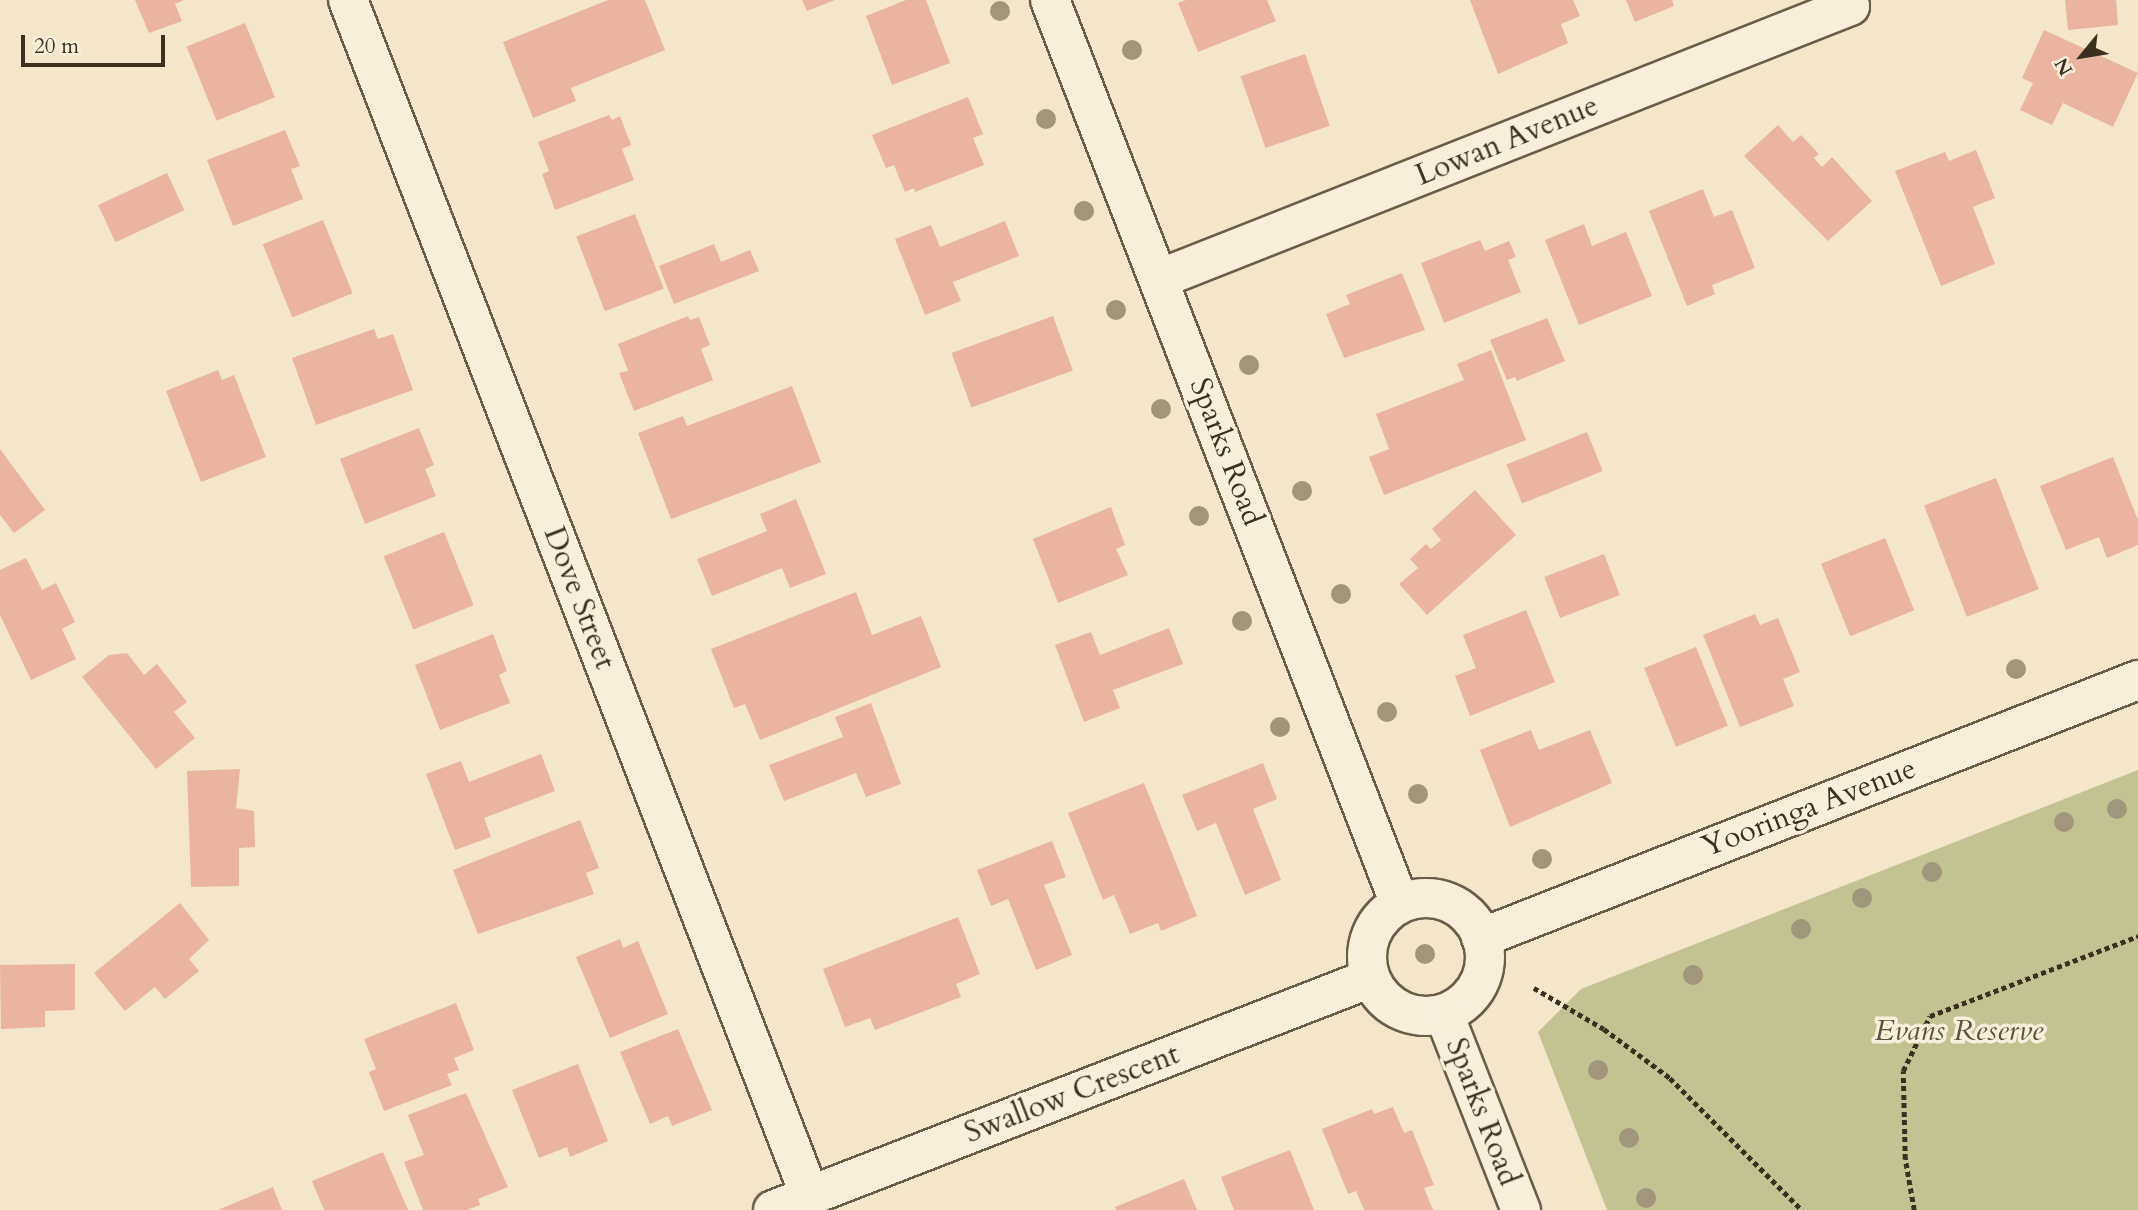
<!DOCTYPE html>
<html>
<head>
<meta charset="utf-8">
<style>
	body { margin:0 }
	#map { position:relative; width:2138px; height:1210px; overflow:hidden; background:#f3e6c9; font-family:Cardo,serif }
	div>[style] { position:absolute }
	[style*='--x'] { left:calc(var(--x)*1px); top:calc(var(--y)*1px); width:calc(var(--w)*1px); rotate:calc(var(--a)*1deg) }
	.green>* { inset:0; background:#c2c391 }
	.building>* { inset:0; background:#ebb49e; transform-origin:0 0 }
	.path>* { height:4.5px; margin-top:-2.25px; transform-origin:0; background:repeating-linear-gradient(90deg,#3b2f20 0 5px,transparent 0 8.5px) }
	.roads { filter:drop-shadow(2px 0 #695d4a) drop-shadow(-2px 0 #695d4a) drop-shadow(0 2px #695d4a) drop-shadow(0 -2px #695d4a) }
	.minor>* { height:38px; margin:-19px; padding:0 19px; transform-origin:19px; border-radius:19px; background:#f7efdc }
	.tertiary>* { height:38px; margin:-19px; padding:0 19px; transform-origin:19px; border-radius:19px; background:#f7efdc }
	.tertiary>.ring { margin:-19px; padding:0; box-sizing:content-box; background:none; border:38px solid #f7efdc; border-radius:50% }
	.trees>* { width:20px; height:20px; margin:-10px; border-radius:50%; background:#a0967b }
	span { translate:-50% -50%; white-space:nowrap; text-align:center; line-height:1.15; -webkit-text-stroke:7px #f7efdc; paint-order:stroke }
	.street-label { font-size:30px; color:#3b2f20 }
	.park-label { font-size:30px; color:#5d543c; font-style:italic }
	.north { position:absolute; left:2047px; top:21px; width:70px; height:70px; -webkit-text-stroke:5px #f7efdc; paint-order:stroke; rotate:240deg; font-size:19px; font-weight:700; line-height:28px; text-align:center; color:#3b2f20 }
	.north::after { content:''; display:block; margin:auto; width:24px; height:32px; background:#3b2f20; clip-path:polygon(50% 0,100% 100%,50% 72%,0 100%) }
	.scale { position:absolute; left:21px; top:35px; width:144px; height:32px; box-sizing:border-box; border:4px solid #3b2f20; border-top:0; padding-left:9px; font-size:21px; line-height:24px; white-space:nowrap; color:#3b2f20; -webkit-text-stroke:5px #f7efdc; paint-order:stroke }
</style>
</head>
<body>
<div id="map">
	<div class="green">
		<i style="clip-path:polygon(2138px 770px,2138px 1210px,1607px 1210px,1538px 1032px,1581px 989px)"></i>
	</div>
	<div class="building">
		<i style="clip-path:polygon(135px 0,184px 0,175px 4px,182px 21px,149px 33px)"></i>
		<i style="clip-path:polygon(608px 0,645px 0,665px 50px,571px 88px,576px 101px,533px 118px,503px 42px)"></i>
		<i style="clip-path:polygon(802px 0,835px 0,807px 11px)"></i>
		<i style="clip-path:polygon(906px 0,926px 0,950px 63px,892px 85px,866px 16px)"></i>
		<i style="clip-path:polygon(1186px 0,1267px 0,1276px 21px,1198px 52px,1178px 3px)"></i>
		<i style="clip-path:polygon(1470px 0,1573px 0,1580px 16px,1561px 24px,1568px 43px,1498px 74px)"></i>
		<i style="clip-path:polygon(1626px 0,1672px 0,1674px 6px,1635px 22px)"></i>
		<i style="clip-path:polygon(2065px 0,2116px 0,2118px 25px,2068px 30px)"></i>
		<i style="left:245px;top:23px;width:80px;height:63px;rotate:68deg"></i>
		<i style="clip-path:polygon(2044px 30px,2138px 73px,2113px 127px,2063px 103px,2052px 125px,2020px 110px,2033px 83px,2022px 78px)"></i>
		<i style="left:1305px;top:54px;width:76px;height:68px;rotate:71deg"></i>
		<i style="clip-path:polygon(968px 97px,983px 134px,973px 138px,984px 165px,915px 192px,914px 188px,905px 192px,894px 165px,886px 168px,872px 135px)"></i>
		<i style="clip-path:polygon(609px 115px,612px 120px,620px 116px,631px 145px,622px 149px,634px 180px,555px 210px,542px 174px,549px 171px,538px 142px)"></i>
		<i style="clip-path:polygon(1778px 125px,1793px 142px,1801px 135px,1819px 154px,1814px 158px,1822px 167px,1832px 157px,1872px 201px,1828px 241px,1744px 156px)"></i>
		<i style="clip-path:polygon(285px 130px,300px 166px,291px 169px,303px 199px,233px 226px,207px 160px)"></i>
		<i style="clip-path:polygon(1976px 150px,1995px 198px,1973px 207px,1995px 264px,1941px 286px,1895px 171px,1945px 152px,1949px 161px)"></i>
		<i style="left:167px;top:173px;width:41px;height:76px;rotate:65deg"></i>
		<i style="clip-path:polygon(1703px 189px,1714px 217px,1732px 210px,1755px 268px,1712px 285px,1715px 294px,1687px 306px,1649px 211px)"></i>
		<i style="left:635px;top:214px;width:80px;height:63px;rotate:69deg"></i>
		<i style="left:323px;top:220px;width:79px;height:65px;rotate:68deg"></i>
		<i style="clip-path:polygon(1005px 221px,1019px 256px,953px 282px,961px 301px,925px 315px,895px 239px,931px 225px,940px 247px)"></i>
		<i style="clip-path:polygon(1584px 224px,1592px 246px,1626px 232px,1652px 296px,1579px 325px,1545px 240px)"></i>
		<i style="clip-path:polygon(1480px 240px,1485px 251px,1509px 241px,1516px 257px,1508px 260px,1521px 292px,1444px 323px,1421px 263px)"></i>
		<i style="clip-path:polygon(714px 244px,721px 262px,750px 250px,759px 271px,674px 304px,659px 266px)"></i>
		<i style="clip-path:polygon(1402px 273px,1425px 330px,1344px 358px,1326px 314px,1350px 304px,1346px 295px)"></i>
		<i style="clip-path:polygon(688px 316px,690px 320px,699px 317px,710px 345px,701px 349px,713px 380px,634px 411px,619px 373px,628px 371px,618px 344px)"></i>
		<i style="left:1053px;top:316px;width:58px;height:108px;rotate:70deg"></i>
		<i style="clip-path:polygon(1547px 318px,1565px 361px,1517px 381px,1515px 377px,1507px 380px,1490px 340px)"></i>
		<i style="clip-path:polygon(374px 329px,378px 339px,393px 334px,413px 390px,316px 425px,292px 358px)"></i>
		<i style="clip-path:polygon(1491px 350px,1526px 440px,1384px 495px,1369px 457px,1389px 449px,1376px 414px,1464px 380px,1457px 364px)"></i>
		<i style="clip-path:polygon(218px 370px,222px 380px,234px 375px,266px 457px,201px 482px,166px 391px)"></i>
		<i style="clip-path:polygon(792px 386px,821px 462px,671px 519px,638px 433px,683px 416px,687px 426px)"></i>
		<i style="clip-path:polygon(419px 428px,434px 465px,425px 469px,436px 496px,365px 524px,340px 459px)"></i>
		<i style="left:1587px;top:432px;width:42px;height:87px;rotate:68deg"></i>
		<i style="clip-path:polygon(0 449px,45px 510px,14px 533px,0 515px)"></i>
		<i style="clip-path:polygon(2113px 457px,2138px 520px,2138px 545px,2107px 558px,2099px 537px,2066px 550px,2040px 486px)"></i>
		<i style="left:1996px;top:478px;width:119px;height:77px;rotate:69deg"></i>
		<i style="clip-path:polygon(1475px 490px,1516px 535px,1427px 615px,1399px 584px,1418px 568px,1410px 559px,1426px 544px,1431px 549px,1441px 540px,1432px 529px)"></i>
		<i style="clip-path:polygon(796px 499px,826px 574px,790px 588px,782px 568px,712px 596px,697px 559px,767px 531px,760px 514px)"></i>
		<i style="clip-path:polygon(1111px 507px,1125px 545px,1116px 549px,1128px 575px,1058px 603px,1033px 539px)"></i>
		<i style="left:444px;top:532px;width:79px;height:65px;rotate:68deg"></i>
		<i style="left:1885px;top:538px;width:78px;height:69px;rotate:68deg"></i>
		<i style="left:1604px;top:554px;width:44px;height:64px;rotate:69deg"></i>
		<i style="clip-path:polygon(26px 558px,42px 590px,56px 583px,75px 622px,62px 629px,76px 659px,31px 680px,0 615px,0 570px)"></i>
		<i style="clip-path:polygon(856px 592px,872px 635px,921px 616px,941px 667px,760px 740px,745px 704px,734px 708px,711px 649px)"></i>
		<i style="clip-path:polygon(1526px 610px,1555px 682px,1470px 716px,1455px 676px,1476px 668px,1463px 635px)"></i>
		<i style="clip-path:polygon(1755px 614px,1760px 625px,1778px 618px,1800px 672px,1783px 679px,1794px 706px,1740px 727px,1703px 635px)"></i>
		<i style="clip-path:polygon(1169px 628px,1183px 664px,1113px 690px,1120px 708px,1084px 722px,1055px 645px,1091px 632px,1100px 655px)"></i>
		<i style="clip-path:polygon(493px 634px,507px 671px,499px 675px,510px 703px,440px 730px,415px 665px)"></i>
		<i style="left:1696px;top:647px;width:85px;height:56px;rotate:68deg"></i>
		<i style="clip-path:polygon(127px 653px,144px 675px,157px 664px,187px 702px,174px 712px,195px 738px,156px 769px,82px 677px,109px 655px)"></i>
		<i style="clip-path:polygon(871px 703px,901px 784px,866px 797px,856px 773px,784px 801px,769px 765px,843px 737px,835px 717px)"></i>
		<i style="clip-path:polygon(1531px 730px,1539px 750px,1590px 730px,1612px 783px,1510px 827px,1480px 750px)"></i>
		<i style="clip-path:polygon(541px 754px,555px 791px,484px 818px,491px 837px,455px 850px,426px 774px,461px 761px,469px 782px)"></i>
		<i style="clip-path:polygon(1263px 763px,1277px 799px,1253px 809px,1281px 880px,1245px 895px,1216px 823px,1197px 831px,1182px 795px)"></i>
		<i style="clip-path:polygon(240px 769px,236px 808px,254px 811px,255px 847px,239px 848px,239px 886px,191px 887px,187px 771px)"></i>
		<i style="clip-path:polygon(1144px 783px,1197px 916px,1161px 931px,1158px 923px,1130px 934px,1114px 895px,1103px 900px,1068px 813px)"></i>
		<i style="clip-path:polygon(580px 820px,599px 868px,586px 873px,594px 894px,478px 934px,453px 870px)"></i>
		<i style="clip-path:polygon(1052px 841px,1066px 877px,1044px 885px,1072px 955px,1036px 970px,1008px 899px,991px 906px,977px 870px)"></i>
		<i style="clip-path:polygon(180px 903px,209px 940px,189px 959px,199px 971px,165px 999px,155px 987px,125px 1011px,94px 973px)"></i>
		<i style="clip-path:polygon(958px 917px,980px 974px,956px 984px,961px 997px,875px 1030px,870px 1018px,845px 1027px,823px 969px)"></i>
		<i style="clip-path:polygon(620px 939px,623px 948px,638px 941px,668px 1014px,610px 1038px,576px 957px)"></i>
		<i style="clip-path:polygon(75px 964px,75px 1010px,45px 1011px,45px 1027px,1px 1029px,0 965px)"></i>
		<i style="clip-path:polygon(456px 1003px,474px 1050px,454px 1058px,459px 1070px,447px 1074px,452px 1085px,384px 1111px,369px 1072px,376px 1069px,364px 1039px)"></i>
		<i style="clip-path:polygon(678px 1029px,712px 1110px,672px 1126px,668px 1116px,650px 1124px,620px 1052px)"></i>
		<i style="clip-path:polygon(578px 1064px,608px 1141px,570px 1157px,567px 1147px,539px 1158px,512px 1090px)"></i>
		<i style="clip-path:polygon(466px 1093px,508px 1187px,478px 1199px,480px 1205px,467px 1210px,423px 1210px,404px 1162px,424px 1155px,408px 1115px)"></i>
		<i style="clip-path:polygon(1393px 1107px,1404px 1133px,1412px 1130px,1434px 1185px,1424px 1188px,1433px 1210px,1364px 1210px,1356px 1191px,1348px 1194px,1322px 1129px,1372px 1109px,1374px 1114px)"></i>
		<i style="clip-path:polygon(1290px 1150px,1314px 1210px,1234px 1210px,1221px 1177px)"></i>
		<i style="clip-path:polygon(383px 1152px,408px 1210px,324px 1210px,312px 1181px)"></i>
		<i style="clip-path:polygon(1184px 1179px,1197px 1210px,1116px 1210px,1115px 1207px)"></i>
		<i style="clip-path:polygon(273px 1187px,282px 1210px,218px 1210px)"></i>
	</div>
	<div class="path">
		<i style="--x:1534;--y:988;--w:81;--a:30.4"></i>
		<i style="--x:1604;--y:1029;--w:82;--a:36.6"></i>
		<i style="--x:1670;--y:1078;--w:187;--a:45"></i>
		<i style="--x:1914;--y:1210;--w:52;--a:-100"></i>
		<i style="--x:1905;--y:1159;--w:88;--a:-91.3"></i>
		<i style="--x:1903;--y:1071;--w:61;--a:-63.9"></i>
		<i style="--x:1930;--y:1016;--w:223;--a:-21"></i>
	</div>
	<div class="roads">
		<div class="minor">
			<i style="--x:348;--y:0;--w:1282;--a:68.88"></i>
			<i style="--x:1159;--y:279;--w:743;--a:-21.56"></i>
			<i style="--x:1850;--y:6;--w:6;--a:-108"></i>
			<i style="--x:1481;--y:938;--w:706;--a:-21.44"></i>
			<i style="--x:773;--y:1210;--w:641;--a:-21.2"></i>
		</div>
		<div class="tertiary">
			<i style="--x:1050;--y:0;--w:969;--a:68.84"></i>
			<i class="ring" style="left:1367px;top:898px;width:80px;height:80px"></i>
			<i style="--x:1444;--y:1014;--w:211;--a:68.6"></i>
		</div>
	</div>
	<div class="trees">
		<i style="left:1000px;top:11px"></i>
		<i style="left:1132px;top:50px"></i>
		<i style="left:1046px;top:119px"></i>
		<i style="left:1084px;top:211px"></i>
		<i style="left:1116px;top:310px"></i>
		<i style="left:1249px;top:365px"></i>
		<i style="left:1161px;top:409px"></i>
		<i style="left:1302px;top:491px"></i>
		<i style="left:1199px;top:516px"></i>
		<i style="left:1341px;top:594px"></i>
		<i style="left:1242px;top:621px"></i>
		<i style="left:2016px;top:669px"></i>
		<i style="left:1387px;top:712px"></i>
		<i style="left:1280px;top:727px"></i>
		<i style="left:1418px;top:794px"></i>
		<i style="left:2117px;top:809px"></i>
		<i style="left:2064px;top:822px"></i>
		<i style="left:1542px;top:859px"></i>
		<i style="left:1932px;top:872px"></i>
		<i style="left:1862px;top:898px"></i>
		<i style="left:1801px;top:929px"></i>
		<i style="left:1425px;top:954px"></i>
		<i style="left:1693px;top:975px"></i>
		<i style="left:1598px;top:1070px"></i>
		<i style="left:1629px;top:1138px"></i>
		<i style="left:1646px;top:1198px"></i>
	</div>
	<div class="street-label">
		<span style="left:1507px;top:141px;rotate:-22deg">Lowan Avenue</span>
		<span style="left:1226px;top:452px;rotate:69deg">Sparks Road</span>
		<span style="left:579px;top:598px;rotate:69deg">Dove Street</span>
		<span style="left:1809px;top:808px;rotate:-21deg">Yooringa Avenue</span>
		<span style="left:1072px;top:1094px;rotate:-21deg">Swallow Crescent</span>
		<span style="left:1482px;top:1112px;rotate:69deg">Sparks Road</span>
	</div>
	<div class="park-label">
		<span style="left:1959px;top:1031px">Evans Reserve</span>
	</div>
	<div class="north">N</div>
	<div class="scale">20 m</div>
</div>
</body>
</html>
